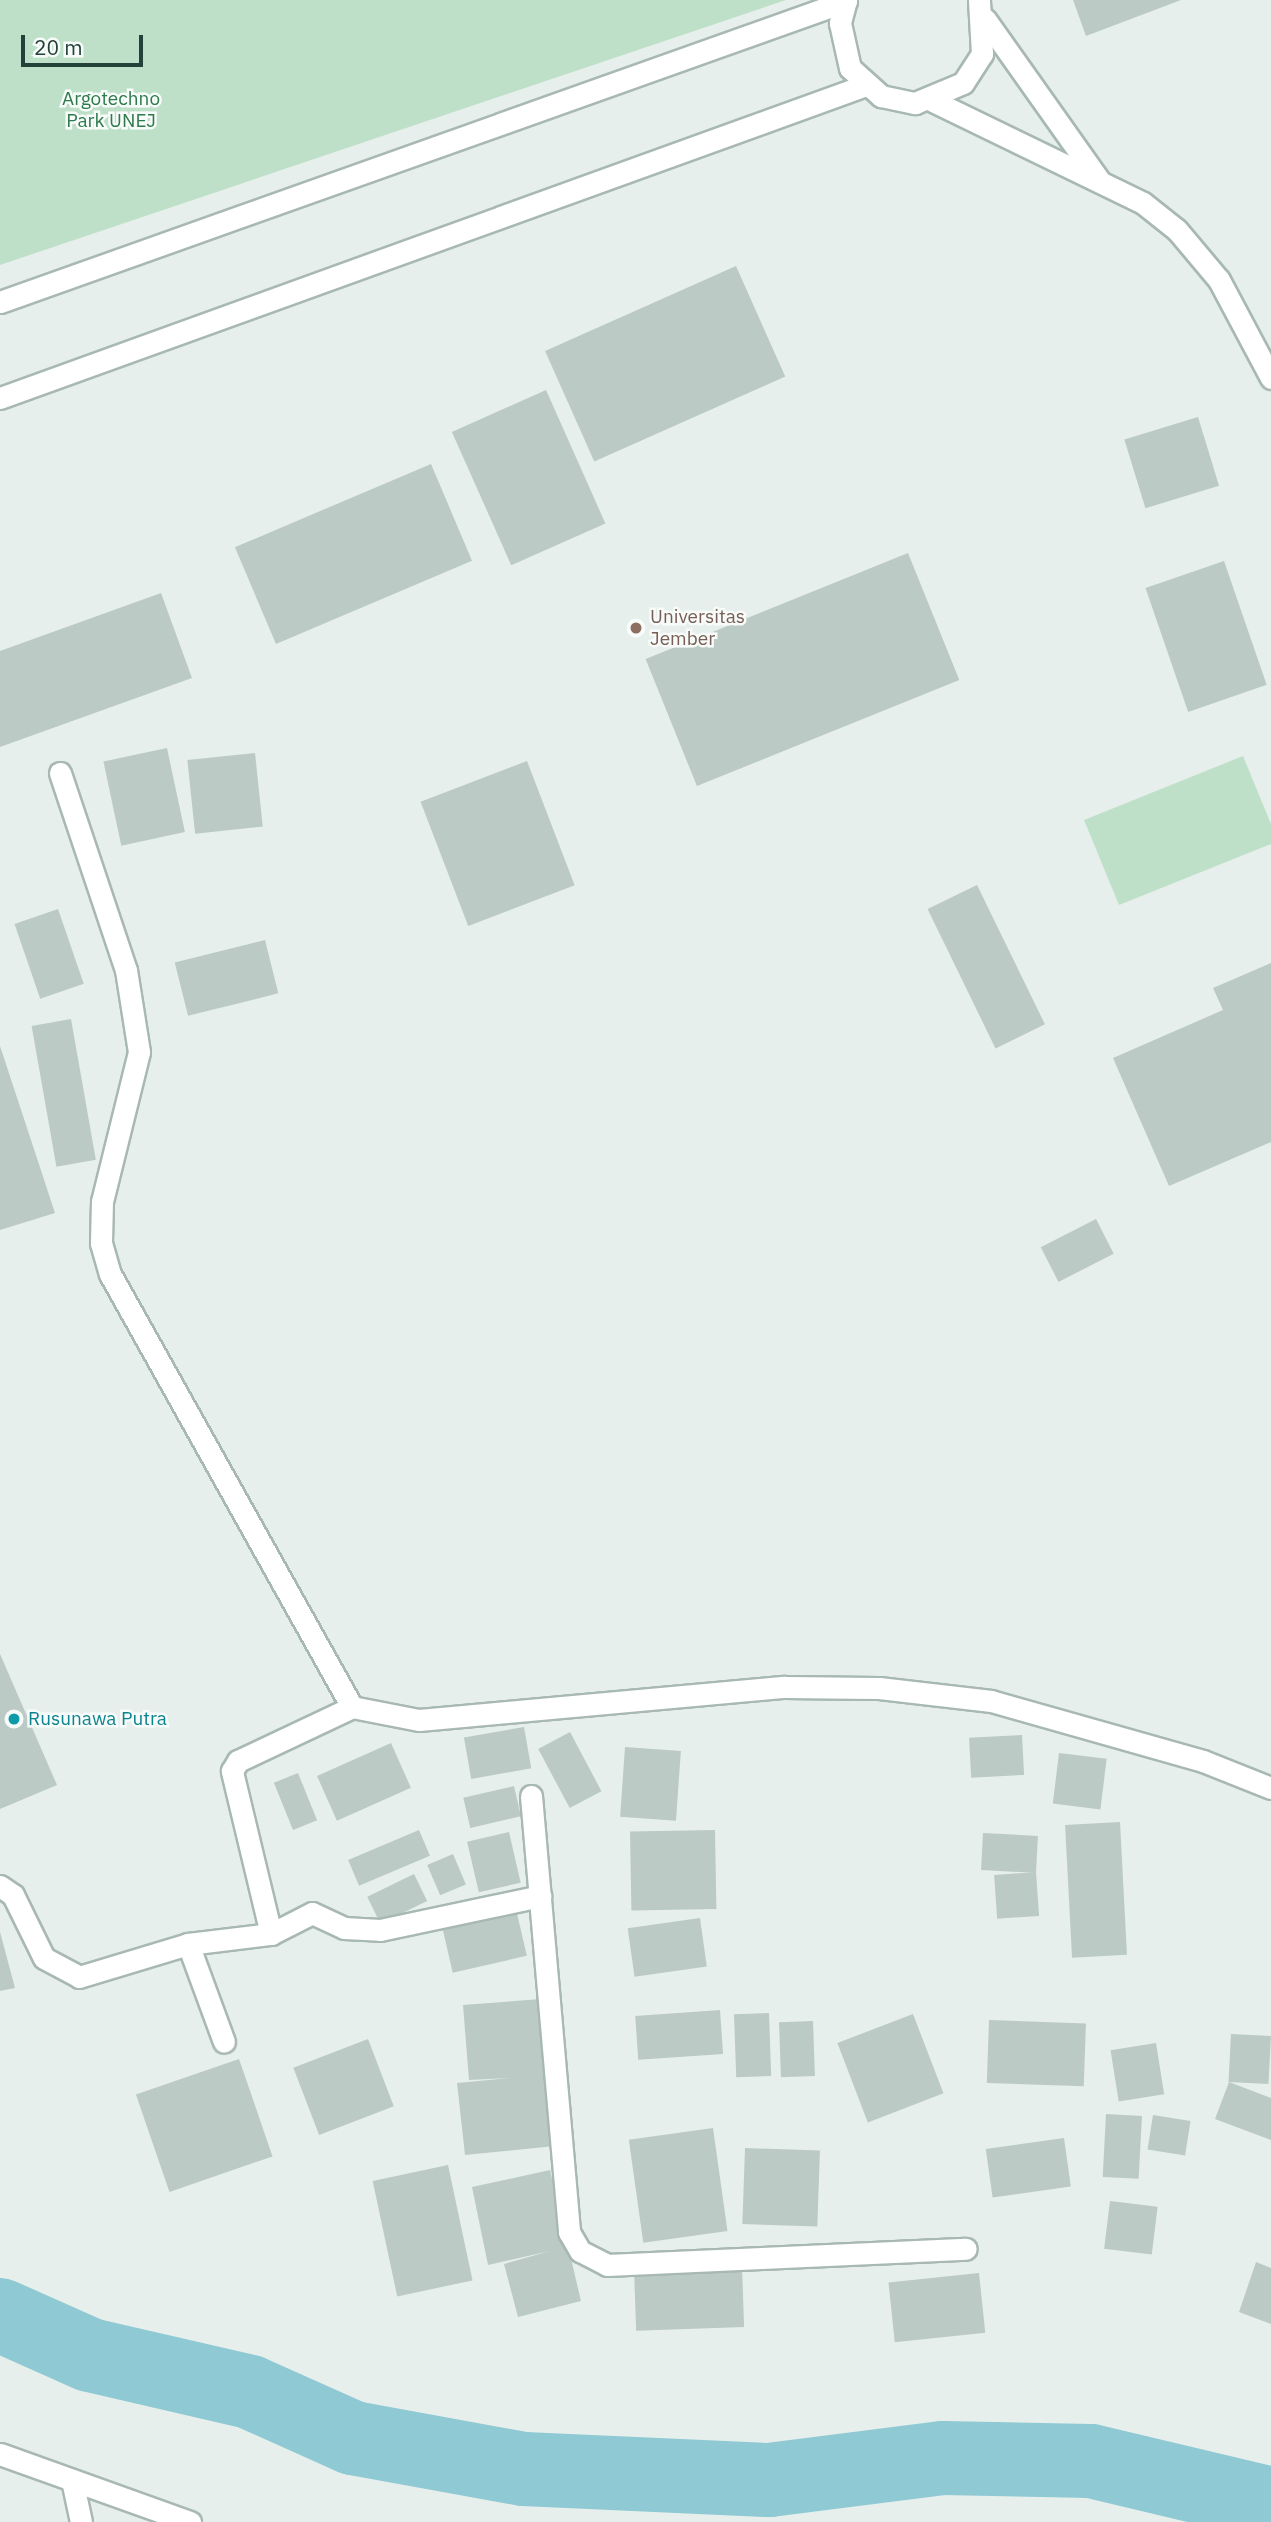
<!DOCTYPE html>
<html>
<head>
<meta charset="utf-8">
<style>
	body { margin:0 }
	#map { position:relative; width:1271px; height:2522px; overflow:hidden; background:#e6efeb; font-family:"IBM Plex Sans",sans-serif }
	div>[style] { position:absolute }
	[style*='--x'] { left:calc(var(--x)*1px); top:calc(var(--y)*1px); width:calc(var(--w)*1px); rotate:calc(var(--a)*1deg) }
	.green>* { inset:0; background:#bfe0c8 }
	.river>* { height:74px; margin:-37px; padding:0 37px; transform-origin:37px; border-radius:37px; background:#8ec9d4 }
	.building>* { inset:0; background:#bbcac4; transform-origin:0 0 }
	.roads { filter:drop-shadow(2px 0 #a8b8b2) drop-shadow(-2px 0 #a8b8b2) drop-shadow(0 2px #a8b8b2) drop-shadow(0 -2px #a8b8b2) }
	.minor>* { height:21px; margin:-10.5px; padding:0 10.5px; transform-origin:10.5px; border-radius:10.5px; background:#fff }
	.dots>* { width:19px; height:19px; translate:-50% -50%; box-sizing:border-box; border:4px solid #f7fbf9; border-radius:50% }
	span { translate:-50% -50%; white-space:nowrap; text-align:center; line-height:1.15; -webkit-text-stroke:5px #f7fbf9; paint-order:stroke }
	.park-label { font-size:19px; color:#2d7a4b }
	.education-label { font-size:19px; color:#785e54 }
	.left { translate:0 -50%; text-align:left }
	.culture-label { font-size:19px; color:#0d838f }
	.scale { position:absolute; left:21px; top:35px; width:122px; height:32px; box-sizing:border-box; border:4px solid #24423a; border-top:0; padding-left:9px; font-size:21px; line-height:24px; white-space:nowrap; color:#24423a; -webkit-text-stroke:5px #f7fbf9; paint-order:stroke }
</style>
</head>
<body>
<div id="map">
	<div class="green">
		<i style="clip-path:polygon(0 0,786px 0,0 265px)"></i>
		<i style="clip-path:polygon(1243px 756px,1271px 824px,1271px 844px,1119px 905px,1084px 820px)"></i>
	</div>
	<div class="river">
		<i style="--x:0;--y:2315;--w:98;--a:24"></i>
		<i style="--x:90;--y:2355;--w:164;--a:13"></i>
		<i style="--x:250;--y:2392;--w:113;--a:24.1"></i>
		<i style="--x:353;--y:2438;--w:174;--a:10.3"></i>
		<i style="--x:524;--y:2469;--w:245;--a:2.6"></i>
		<i style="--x:769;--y:2480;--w:175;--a:-7.2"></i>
		<i style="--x:943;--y:2458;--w:148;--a:1.2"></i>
		<i style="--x:1091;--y:2461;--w:185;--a:13.4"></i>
	</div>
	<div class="building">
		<i style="clip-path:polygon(1073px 0,1181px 0,1086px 36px)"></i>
		<i style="left:736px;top:266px;width:121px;height:209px;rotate:66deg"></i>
		<i style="left:546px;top:390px;width:146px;height:103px;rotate:66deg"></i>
		<i style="left:1198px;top:417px;width:72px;height:77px;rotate:73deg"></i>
		<i style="left:431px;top:464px;width:105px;height:213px;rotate:67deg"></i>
		<i style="left:908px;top:553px;width:137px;height:283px;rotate:68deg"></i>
		<i style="left:1224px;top:561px;width:131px;height:83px;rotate:71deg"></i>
		<i style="clip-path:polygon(161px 593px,192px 678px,0 747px,0 651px)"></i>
		<i style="left:167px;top:748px;width:86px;height:65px;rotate:78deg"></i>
		<i style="left:255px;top:753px;width:74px;height:68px;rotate:84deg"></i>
		<i style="left:527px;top:761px;width:133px;height:114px;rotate:69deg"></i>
		<i style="left:977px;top:885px;width:155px;height:55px;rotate:64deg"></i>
		<i style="left:58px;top:909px;width:79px;height:46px;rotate:71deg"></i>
		<i style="left:265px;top:940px;width:55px;height:93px;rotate:76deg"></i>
		<i style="clip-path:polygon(1271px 963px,1271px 1142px,1169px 1186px,1113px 1058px,1223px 1010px,1213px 988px)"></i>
		<i style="left:71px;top:1019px;width:143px;height:40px;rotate:80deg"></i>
		<i style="clip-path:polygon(0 1046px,55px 1213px,0 1230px)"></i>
		<i style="left:1096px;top:1219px;width:39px;height:62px;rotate:63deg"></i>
		<i style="clip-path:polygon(0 1654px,57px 1785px,0 1809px)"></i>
		<i style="left:524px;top:1727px;width:42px;height:61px;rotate:80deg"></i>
		<i style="left:570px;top:1732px;width:67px;height:36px;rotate:62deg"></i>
		<i style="left:1022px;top:1735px;width:40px;height:53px;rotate:87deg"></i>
		<i style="left:391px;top:1743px;width:49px;height:81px;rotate:66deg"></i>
		<i style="left:625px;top:1747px;width:56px;height:70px;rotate:4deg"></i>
		<i style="left:1059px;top:1753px;width:48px;height:51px;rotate:7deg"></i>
		<i style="left:298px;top:1773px;width:51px;height:26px;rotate:68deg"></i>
		<i style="left:514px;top:1786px;width:31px;height:52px;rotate:77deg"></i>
		<i style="left:1120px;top:1822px;width:133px;height:55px;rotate:87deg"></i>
		<i style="left:419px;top:1830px;width:28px;height:77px;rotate:67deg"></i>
		<i style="left:715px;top:1830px;width:79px;height:85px;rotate:89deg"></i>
		<i style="left:509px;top:1832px;width:52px;height:43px;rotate:77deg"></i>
		<i style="left:983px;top:1833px;width:55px;height:37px;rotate:3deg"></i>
		<i style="left:453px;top:1854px;width:33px;height:28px;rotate:67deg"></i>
		<i style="left:1036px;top:1872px;width:44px;height:42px;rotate:86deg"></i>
		<i style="left:414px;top:1874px;width:30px;height:52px;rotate:64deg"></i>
		<i style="left:516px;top:1909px;width:48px;height:76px;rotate:77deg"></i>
		<i style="left:700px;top:1918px;width:49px;height:73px;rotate:82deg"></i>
		<i style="clip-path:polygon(0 1932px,15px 1988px,0 1991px)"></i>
		<i style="clip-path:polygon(541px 1999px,555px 2146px,465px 2155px,457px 2083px,511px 2078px,469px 2080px,463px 2005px)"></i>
		<i style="left:720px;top:2010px;width:44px;height:85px;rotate:86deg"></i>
		<i style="left:769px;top:2013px;width:63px;height:35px;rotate:88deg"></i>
		<i style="left:913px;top:2014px;width:85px;height:81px;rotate:69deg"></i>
		<i style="left:989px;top:2020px;width:97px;height:63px;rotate:2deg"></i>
		<i style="left:813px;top:2021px;width:55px;height:34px;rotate:88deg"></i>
		<i style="left:1231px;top:2034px;width:40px;height:48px;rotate:3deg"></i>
		<i style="left:368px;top:2039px;width:72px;height:80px;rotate:69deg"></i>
		<i style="left:1156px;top:2043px;width:52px;height:46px;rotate:81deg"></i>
		<i style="left:239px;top:2059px;width:103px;height:109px;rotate:71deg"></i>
		<i style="clip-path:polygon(1229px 2082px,1271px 2098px,1271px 2140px,1215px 2119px)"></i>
		<i style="left:1106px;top:2114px;width:36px;height:63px;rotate:3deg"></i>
		<i style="left:1153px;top:2115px;width:38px;height:35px;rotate:9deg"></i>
		<i style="left:713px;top:2128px;width:104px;height:85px;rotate:82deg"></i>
		<i style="left:1064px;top:2138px;width:49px;height:79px;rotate:82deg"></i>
		<i style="left:745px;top:2148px;width:75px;height:76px;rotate:2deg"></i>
		<i style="left:448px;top:2165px;width:118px;height:77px;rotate:78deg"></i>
		<i style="clip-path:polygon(550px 2170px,581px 2301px,518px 2317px,504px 2264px,550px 2251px,488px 2265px,472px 2187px)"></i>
		<i style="left:1110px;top:2201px;width:48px;height:48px;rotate:7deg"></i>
		<i style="clip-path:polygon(1256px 2262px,1271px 2268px,1271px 2324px,1239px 2312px)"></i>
		<i style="left:742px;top:2267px;width:60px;height:108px;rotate:88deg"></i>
		<i style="left:979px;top:2273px;width:60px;height:91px;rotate:84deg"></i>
	</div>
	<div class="roads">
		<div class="minor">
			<i style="--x:846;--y:0;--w:24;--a:105"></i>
			<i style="--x:840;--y:23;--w:46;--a:77.5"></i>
			<i style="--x:850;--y:68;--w:42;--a:42.1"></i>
			<i style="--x:881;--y:96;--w:35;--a:12"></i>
			<i style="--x:915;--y:103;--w:52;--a:-22.6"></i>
			<i style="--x:963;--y:83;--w:35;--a:-57"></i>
			<i style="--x:982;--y:54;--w:54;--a:-93.2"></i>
			<i style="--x:985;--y:19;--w:197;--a:54.7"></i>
			<i style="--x:933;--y:101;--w:233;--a:25.9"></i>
			<i style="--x:1143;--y:203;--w:43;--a:38.5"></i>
			<i style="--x:1177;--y:230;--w:65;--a:50"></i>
			<i style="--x:1219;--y:280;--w:111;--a:62"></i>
			<i style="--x:0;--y:302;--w:898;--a:-19.59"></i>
			<i style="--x:0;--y:398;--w:921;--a:-19.87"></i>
			<i style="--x:60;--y:773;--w:208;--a:71.5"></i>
			<i style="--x:126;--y:970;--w:83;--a:81"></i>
			<i style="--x:139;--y:1052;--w:154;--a:103.9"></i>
			<i style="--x:102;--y:1201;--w:42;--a:91.4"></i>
			<i style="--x:101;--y:1243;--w:32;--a:74"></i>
			<i style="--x:110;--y:1274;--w:496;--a:60.8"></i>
			<i style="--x:352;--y:1707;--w:68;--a:11"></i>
			<i style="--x:419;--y:1720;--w:367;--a:-5.2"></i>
			<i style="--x:785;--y:1687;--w:94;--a:0.6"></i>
			<i style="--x:879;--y:1688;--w:113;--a:6.6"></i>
			<i style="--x:991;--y:1701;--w:220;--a:15.8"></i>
			<i style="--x:1203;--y:1761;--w:73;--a:21.7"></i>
			<i style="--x:531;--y:1796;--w:438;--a:85"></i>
			<i style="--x:569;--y:2232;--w:22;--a:60"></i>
			<i style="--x:580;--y:2251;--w:30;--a:27"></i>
			<i style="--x:607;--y:2265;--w:359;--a:-2.6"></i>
			<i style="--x:0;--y:1886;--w:16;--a:35"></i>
			<i style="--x:13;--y:1895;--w:70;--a:63.8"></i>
			<i style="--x:44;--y:1958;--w:40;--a:28"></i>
			<i style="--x:79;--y:1977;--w:114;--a:-16.8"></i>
			<i style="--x:188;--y:1944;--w:84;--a:-6.9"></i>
			<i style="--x:271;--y:1934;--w:46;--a:-27.1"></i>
			<i style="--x:312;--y:1913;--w:35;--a:25"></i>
			<i style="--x:344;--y:1928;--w:36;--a:3"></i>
			<i style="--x:380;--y:1930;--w:164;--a:-12"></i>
			<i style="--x:271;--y:1934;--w:168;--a:-103.5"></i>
			<i style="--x:232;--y:1771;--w:12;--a:-59"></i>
			<i style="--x:238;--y:1761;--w:126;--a:-25.3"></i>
			<i style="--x:188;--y:1944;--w:104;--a:69.8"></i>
			<i style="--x:0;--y:2454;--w:202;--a:19.7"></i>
			<i style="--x:72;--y:2480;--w:43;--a:77.9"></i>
		</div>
	</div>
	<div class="dots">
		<i style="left:636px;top:628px;background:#8d6e63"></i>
		<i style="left:14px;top:1719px;background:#0f9aa8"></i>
	</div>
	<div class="park-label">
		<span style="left:111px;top:110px">Argotechno<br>Park UNEJ</span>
	</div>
	<div class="education-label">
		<span class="left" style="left:650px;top:628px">Universitas<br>Jember</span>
	</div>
	<div class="culture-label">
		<span class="left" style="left:28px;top:1719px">Rusunawa Putra</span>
	</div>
	<div class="scale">20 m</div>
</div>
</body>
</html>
